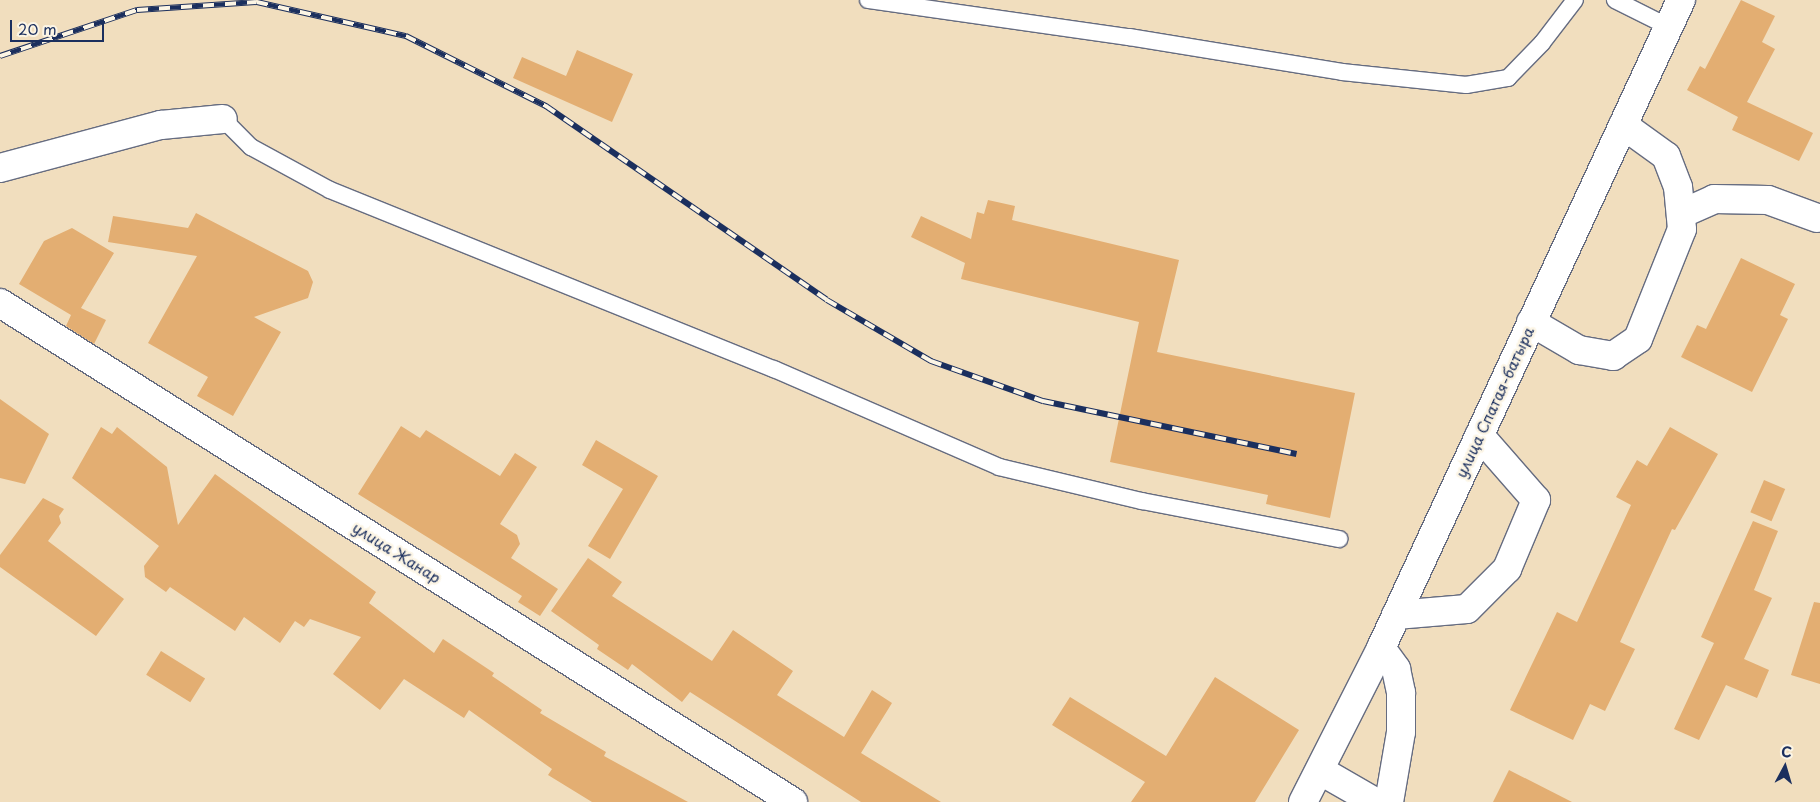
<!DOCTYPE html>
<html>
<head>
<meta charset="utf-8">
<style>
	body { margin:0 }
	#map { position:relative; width:1820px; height:802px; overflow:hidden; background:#f1debe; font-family:"Playpen Sans",sans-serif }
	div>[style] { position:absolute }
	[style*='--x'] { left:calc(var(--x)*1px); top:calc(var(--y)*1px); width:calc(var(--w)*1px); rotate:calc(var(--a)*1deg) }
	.building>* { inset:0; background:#e3ae72; transform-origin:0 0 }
	.roads { filter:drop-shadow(1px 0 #666c80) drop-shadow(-1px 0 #666c80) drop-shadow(0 1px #666c80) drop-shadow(0 -1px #666c80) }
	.lane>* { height:16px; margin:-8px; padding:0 8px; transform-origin:8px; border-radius:8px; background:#fff }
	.street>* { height:28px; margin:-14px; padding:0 14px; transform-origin:14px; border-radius:14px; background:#fff }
	.rail>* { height:5.5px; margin-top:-2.75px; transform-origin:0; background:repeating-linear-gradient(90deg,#fcf5e5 0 11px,#1b2f5e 0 22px); box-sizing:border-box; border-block:1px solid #1b2f5e }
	span { translate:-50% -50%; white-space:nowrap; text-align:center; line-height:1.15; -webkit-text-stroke:5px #fcf5e5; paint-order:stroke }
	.street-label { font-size:15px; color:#1b2f5e }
	.north { position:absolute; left:1760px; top:742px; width:50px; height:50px; -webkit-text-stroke:4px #fcf5e5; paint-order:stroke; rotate:6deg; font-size:14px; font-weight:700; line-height:20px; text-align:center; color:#1b2f5e }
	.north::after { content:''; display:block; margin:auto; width:18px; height:22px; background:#1b2f5e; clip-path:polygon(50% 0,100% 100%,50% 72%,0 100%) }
	.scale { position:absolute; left:10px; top:20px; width:94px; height:22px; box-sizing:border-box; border:2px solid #1b2f5e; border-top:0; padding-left:6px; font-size:15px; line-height:18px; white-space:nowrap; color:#1b2f5e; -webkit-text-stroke:4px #fcf5e5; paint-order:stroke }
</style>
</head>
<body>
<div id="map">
	<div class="building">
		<i style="clip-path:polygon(1741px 0,1775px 16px,1762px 42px,1775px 49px,1747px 102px,1813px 133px,1799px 161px,1732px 130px,1738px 117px,1687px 90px,1700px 66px,1705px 69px)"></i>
		<i style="clip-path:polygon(577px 50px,633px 74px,612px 122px,513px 78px,522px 57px,566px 76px)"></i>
		<i style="clip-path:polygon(988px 200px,1015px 206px,1012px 220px,1179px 260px,1157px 352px,1355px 393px,1330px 518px,1266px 504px,1268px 495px,1110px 462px,1139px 322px,961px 279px,965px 263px,911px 237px,921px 216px,971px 239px,977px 212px,984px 214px)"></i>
		<i style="clip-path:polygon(196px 213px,308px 271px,313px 282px,308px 298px,254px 317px,281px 332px,233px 416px,197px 396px,208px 377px,148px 343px,197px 256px,108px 242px,113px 216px,188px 228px)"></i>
		<i style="clip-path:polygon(72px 228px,114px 253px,81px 308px,106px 320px,94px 344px,66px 326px,71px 315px,19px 284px,44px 241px)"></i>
		<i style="clip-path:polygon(1741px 258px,1795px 284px,1780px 315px,1788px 319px,1752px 392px,1681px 357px,1697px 325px,1706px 329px)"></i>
		<i style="clip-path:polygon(0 399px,49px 434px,25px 484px,0 478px)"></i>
		<i style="clip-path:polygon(401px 426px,420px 438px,426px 430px,500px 476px,515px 453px,537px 467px,500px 524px,517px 535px,520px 544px,511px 558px,558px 589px,540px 616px,518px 602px,522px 596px,358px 494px)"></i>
		<i style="clip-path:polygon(101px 427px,112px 434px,117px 427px,167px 467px,178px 525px,215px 474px,376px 592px,369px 603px,434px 653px,443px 639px,494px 673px,492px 676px,542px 710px,540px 713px,606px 752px,604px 756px,688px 802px,592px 802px,548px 775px,552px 769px,469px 710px,464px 718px,404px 679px,380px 710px,333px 674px,361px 637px,310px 619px,304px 627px,295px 621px,280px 643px,244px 617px,235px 631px,170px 587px,166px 592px,145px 577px,144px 566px,159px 546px,72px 478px)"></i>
		<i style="clip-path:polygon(1670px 427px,1718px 454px,1675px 530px,1672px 529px,1620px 642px,1635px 649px,1605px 711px,1590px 704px,1573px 740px,1510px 710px,1557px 612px,1577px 622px,1631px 505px,1616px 497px,1637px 460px,1647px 466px)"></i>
		<i style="clip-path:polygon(596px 440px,658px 476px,610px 559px,588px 546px,623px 489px,582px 465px)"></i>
		<i style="left:1764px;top:480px;width:23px;height:35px;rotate:23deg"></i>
		<i style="clip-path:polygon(43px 498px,64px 509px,59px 516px,61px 523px,48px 541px,124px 599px,96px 636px,0 567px,0 555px)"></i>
		<i style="clip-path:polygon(1753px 521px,1778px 531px,1754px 590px,1772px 598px,1744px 659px,1769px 670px,1757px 698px,1726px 685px,1699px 740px,1674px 729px,1714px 643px,1701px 637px)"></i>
		<i style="clip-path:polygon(588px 558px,622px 582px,612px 596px,712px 661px,733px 630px,793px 671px,777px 695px,844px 737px,872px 690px,892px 703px,861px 753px,941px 802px,861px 802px,690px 692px,682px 702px,632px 664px,628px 670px,597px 649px,599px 645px,551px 611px)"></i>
		<i style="clip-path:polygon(1814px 602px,1820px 603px,1820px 684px,1791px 675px)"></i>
		<i style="left:161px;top:651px;width:52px;height:28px;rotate:32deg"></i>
		<i style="clip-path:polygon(1215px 677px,1299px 730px,1255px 802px,1131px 802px,1145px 782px,1052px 725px,1070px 697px,1166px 756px)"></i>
		<i style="clip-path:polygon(1509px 770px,1572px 802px,1493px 802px)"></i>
	</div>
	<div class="roads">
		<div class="lane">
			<i style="--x:868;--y:0;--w:264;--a:8.1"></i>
			<i style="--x:1129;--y:37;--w:216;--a:9.3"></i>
			<i style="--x:1342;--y:72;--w:125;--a:6"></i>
			<i style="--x:1466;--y:85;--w:43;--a:-9.5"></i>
			<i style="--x:1508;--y:78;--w:49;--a:-45.8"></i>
			<i style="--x:1542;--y:43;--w:54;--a:-52.5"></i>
			<i style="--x:1615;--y:0;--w:60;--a:26.6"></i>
			<i style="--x:223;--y:119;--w:40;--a:45"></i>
			<i style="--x:251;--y:147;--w:90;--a:28.6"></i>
			<i style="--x:330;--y:190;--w:479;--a:22"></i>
			<i style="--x:774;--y:369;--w:245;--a:23.5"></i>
			<i style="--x:999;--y:467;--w:147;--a:13.4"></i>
			<i style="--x:1142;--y:501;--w:201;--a:10.9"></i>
		</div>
		<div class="street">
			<i style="--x:0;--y:168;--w:167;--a:-15"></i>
			<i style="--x:161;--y:125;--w:62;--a:-5.5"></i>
			<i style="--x:1681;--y:214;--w:36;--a:-24"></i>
			<i style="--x:1714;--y:199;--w:54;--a:1.1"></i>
			<i style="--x:1768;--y:200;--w:52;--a:20.2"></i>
			<i style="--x:0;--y:303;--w:937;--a:32.18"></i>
			<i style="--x:1531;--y:322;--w:56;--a:30.3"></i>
			<i style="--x:1579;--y:350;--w:35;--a:10"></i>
			<i style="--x:1613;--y:356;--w:30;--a:-34"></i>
			<i style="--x:1638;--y:339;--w:118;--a:-68.2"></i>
			<i style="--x:1682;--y:229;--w:42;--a:-95.4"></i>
			<i style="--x:1678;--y:187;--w:33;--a:-111"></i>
			<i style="--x:1666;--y:156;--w:53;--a:-144.2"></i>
			<i style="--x:1396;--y:615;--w:71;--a:-4.8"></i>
			<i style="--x:1467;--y:609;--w:57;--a:-45"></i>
			<i style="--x:1507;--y:569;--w:75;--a:-67.2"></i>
			<i style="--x:1536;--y:500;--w:86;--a:-131.2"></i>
			<i style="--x:1381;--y:648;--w:26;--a:54"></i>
			<i style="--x:1396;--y:669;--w:25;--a:78"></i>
			<i style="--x:1401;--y:693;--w:39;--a:90"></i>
			<i style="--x:1401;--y:732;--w:71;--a:99.7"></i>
			<i style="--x:1321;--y:771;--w:62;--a:29.9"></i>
			<i style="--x:1303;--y:802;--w:173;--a:-63.1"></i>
			<i style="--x:1381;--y:648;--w:714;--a:-65.16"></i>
		</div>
	</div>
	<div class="rail">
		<i style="--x:0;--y:56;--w:145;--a:-18.6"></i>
		<i style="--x:137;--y:10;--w:120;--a:-3.8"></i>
		<i style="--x:257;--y:2;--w:153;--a:12.9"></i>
		<i style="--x:406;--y:36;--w:157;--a:26.6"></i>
		<i style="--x:546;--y:106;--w:341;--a:34.6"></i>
		<i style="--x:827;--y:300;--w:121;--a:30.4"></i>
		<i style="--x:931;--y:361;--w:119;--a:19.7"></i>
		<i style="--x:1043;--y:401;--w:259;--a:11.8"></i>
	</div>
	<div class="street-label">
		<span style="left:1494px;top:402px;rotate:-65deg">улица Спатая-батыра</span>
		<span style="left:397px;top:552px;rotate:32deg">улица Жанар</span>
	</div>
	<div class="north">С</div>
	<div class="scale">20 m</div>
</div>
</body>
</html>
